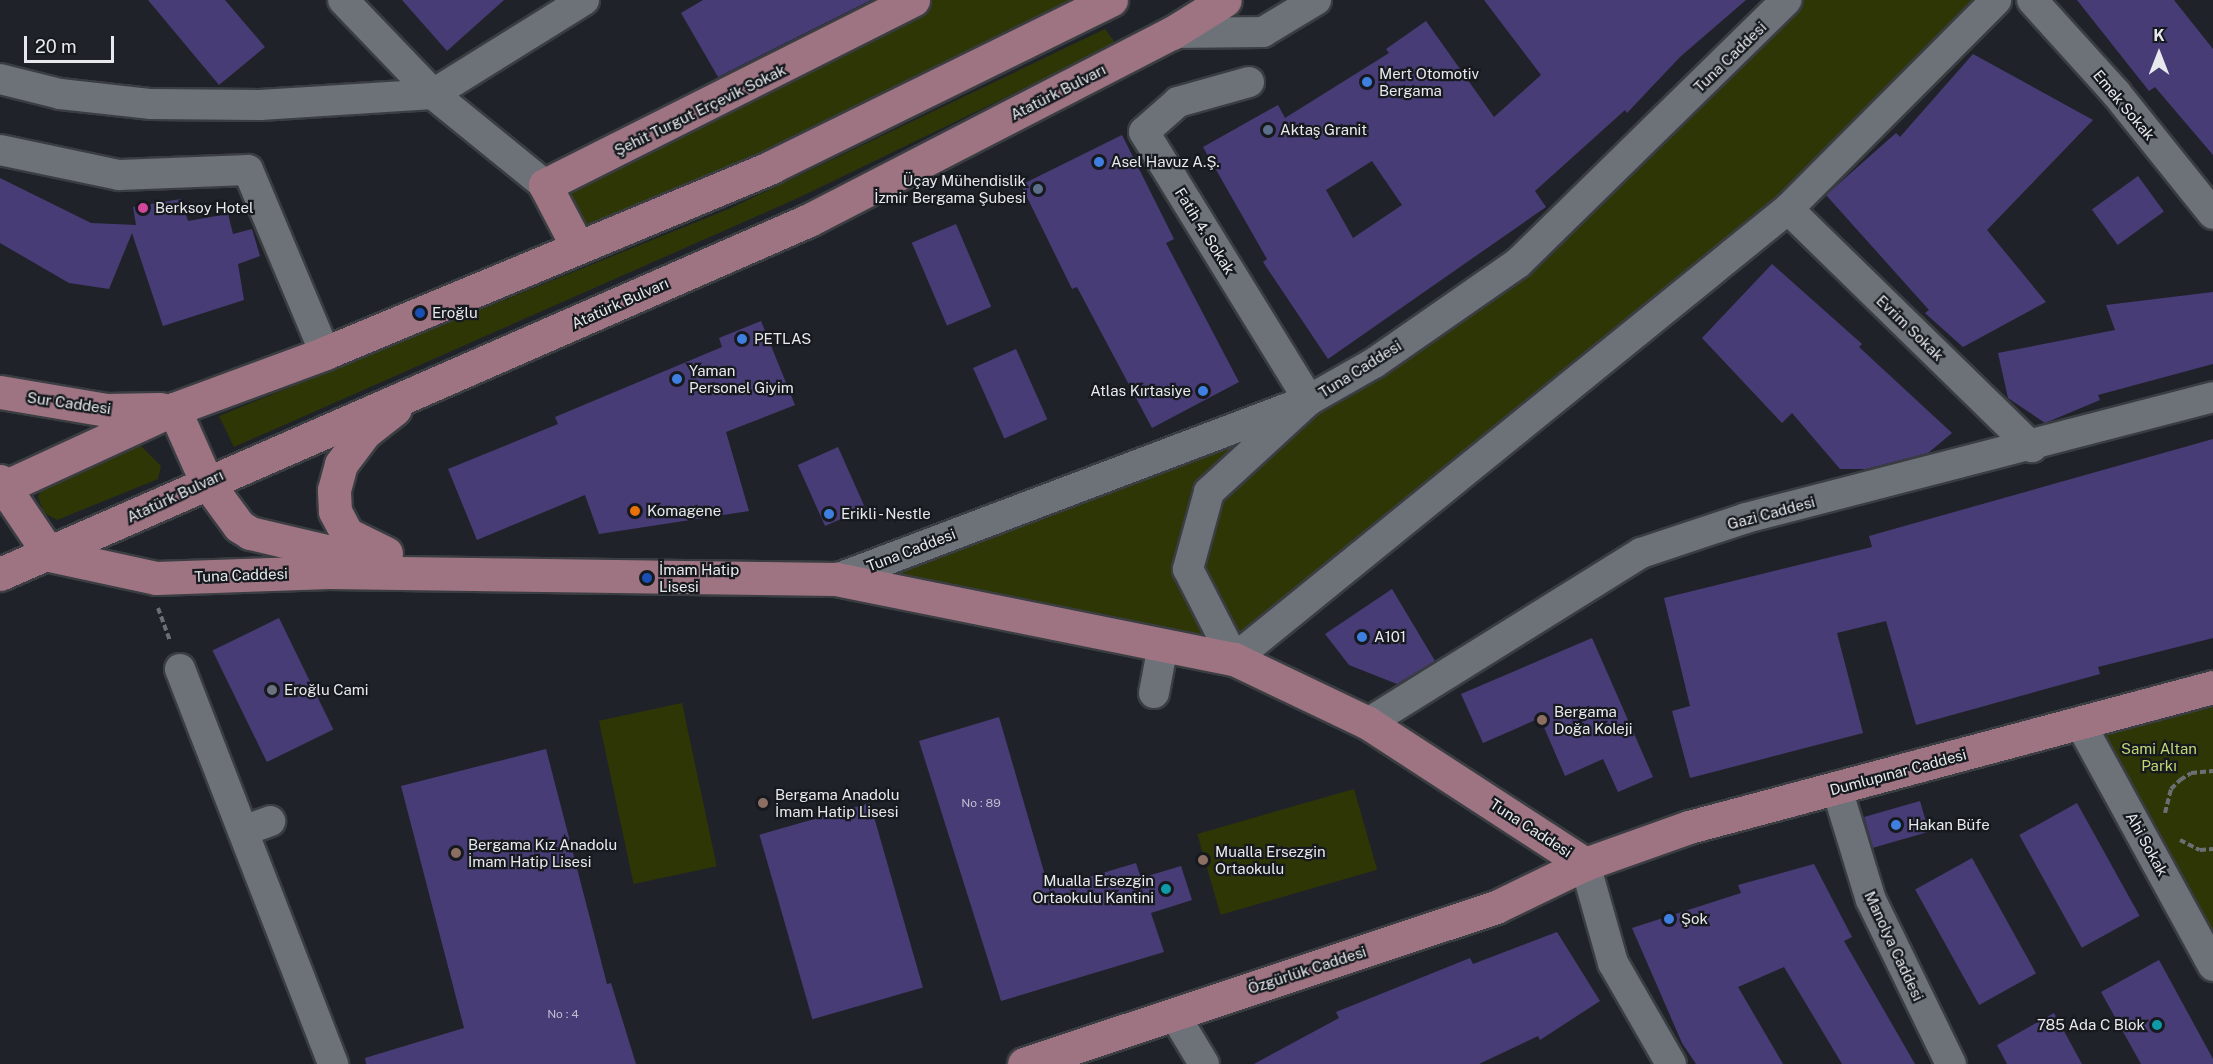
<!DOCTYPE html>
<html>
<head>
<meta charset="utf-8">
<style>
	body { margin:0 }
	#map { position:relative; width:2213px; height:1064px; overflow:hidden; background:#1f2329; font-family:"Public Sans",sans-serif }
	div>[style] { position:absolute }
	[style*='--x'] { left:calc(var(--x)*1px); top:calc(var(--y)*1px); width:calc(var(--w)*1px); rotate:calc(var(--a)*1deg) }
	.green>* { inset:0; background:#2e3605; transform-origin:0 0 }
	.building>* { inset:0; background:#483c76; transform-origin:0 0 }
	.path>* { height:4px; margin-top:-2px; transform-origin:0; background:repeating-linear-gradient(90deg,#6b6f74 0 6px,transparent 0 9px) }
	.roads { filter:drop-shadow(2px 0 #3a3d41) drop-shadow(-2px 0 #3a3d41) drop-shadow(0 2px #3a3d41) drop-shadow(0 -2px #3a3d41) }
	.minor>* { height:30px; margin:-15px; padding:0 15px; transform-origin:15px; border-radius:15px; background:#6d7279 }
	.major>* { height:33px; margin:-16.5px; padding:0 16.5px; transform-origin:16.5px; border-radius:16.5px; background:#9f7482 }
	.dots>* { width:16px; height:16px; translate:-50% -50%; box-sizing:border-box; border:3px solid #161a1f; border-radius:50% }
	span { translate:-50% -50%; white-space:nowrap; text-align:center; line-height:1.15; -webkit-text-stroke:4.5px #161a1f; paint-order:stroke }
	.number-label { font-size:12px; color:#bfbecf }
	.number-label span { -webkit-text-stroke-width:0 }
	.street-label { font-size:15px; color:#e7e9ed }
	.poi-label { font-size:15px; color:#e7e9ed }
	.left { translate:0 -50%; text-align:left }
	.right { translate:-100% -50%; text-align:right }
	.park-label { font-size:15px; color:#c1d675 }
	.north { position:absolute; left:2129px; top:24px; width:60px; height:60px; -webkit-text-stroke:4px #161a1f; paint-order:stroke; rotate:0deg; font-size:16px; font-weight:700; line-height:24px; text-align:center; color:#e7e9ed }
	.north::after { content:''; display:block; margin:auto; width:21px; height:27px; background:#e7e9ed; clip-path:polygon(50% 0,100% 100%,50% 72%,0 100%) }
	.scale { position:absolute; left:24px; top:36px; width:90px; height:27px; box-sizing:border-box; border:3px solid #e7e9ed; border-top:0; padding-left:8px; font-size:18px; line-height:21px; white-space:nowrap; color:#e7e9ed; -webkit-text-stroke:4px #161a1f; paint-order:stroke }
</style>
</head>
<body>
<div id="map">
	<div class="green">
		<i style="clip-path:polygon(913px 0,1111px 0,577px 246px,545px 185px)"></i>
		<i style="clip-path:polygon(1787px 0,1996px 0,1788px 209px,1234px 659px,836px 579px,1309px 400px,1518px 263px)"></i>
		<i style="clip-path:polygon(1105px 29px,1116px 44px,798px 198px,234px 447px,219px 416px,731px 208px)"></i>
		<i style="clip-path:polygon(140px 445px,161px 466px,158px 479px,57px 520px,44px 513px,38px 497px,45px 481px)"></i>
		<i style="clip-path:polygon(2213px 687px,2213px 966px,2080px 723px)"></i>
		<i style="left:682px;top:703px;width:167px;height:85px;rotate:78deg"></i>
		<i style="left:1354px;top:789px;width:84px;height:163px;rotate:74deg"></i>
	</div>
	<div class="building">
		<i style="clip-path:polygon(148px 0,225px 0,265px 47px,219px 85px)"></i>
		<i style="clip-path:polygon(402px 0,504px 0,447px 51px)"></i>
		<i style="clip-path:polygon(703px 0,871px 0,718px 77px,681px 13px)"></i>
		<i style="clip-path:polygon(evenodd,1484px 0,1746px 0,1680px 57px,1627px 113px,1625px 110px,1535px 191px,1546px 207px,1328px 359px,1263px 262px,1267px 259px,1203px 147px,1278px 105px,1285px 118px,1389px 53px,1386px 49px,1426px 21px,1494px 117px,1541px 75px,1484px 0,1372px 161px,1402px 205px,1353px 238px,1326px 190px,1372px 161px)"></i>
		<i style="clip-path:polygon(2077px 0,2174px 0,2213px 49px,2213px 155px,2155px 87px,2149px 91px)"></i>
		<i style="clip-path:polygon(1973px 54px,2093px 120px,1987px 230px,2046px 302px,1963px 347px,1925px 313px,1929px 310px,1826px 195px,1896px 133px,1900px 137px)"></i>
		<i style="clip-path:polygon(1122px 135px,1174px 239px,1166px 243px,1239px 382px,1152px 428px,1077px 287px,1072px 289px,1021px 185px)"></i>
		<i style="left:2138px;top:176px;width:44px;height:57px;rotate:54deg"></i>
		<i style="clip-path:polygon(0 178px,91px 223px,136px 225px,133px 207px,181px 199px,188px 221px,228px 214px,233px 234px,252px 229px,260px 256px,238px 264px,244px 300px,163px 326px,132px 233px,109px 289px,69px 283px,0 243px)"></i>
		<i style="left:956px;top:224px;width:90px;height:48px;rotate:67deg"></i>
		<i style="clip-path:polygon(1772px 264px,1862px 344px,1859px 347px,1952px 433px,1928px 453px,1866px 469px,1840px 469px,1792px 413px,1782px 423px,1702px 338px)"></i>
		<i style="clip-path:polygon(2213px 292px,2213px 364px,2098px 395px,2100px 400px,2045px 423px,2008px 398px,1998px 353px,2115px 330px,2106px 305px)"></i>
		<i style="clip-path:polygon(761px 321px,795px 405px,726px 432px,749px 511px,599px 534px,585px 495px,477px 540px,448px 469px,558px 424px,555px 417px,722px 347px,719px 338px)"></i>
		<i style="left:1016px;top:349px;width:77px;height:47px;rotate:66deg"></i>
		<i style="clip-path:polygon(2213px 439px,2213px 638px,2098px 667px,2100px 674px,1916px 725px,1886px 621px,1837px 633px,1863px 733px,1690px 778px,1672px 711px,1690px 706px,1664px 598px,1872px 547px,1869px 536px)"></i>
		<i style="left:838px;top:447px;width:67px;height:44px;rotate:66deg"></i>
		<i style="clip-path:polygon(1392px 589px,1435px 661px,1397px 684px,1349px 665px,1325px 634px)"></i>
		<i style="left:279px;top:618px;width:124px;height:74px;rotate:64deg"></i>
		<i style="clip-path:polygon(1592px 638px,1653px 777px,1618px 792px,1603px 759px,1565px 776px,1540px 718px,1483px 743px,1461px 694px)"></i>
		<i style="clip-path:polygon(999px 717px,1049px 889px,1136px 863px,1141px 878px,1181px 866px,1192px 900px,1151px 913px,1164px 952px,1001px 1001px,919px 741px)"></i>
		<i style="clip-path:polygon(546px 749px,607px 984px,611px 983px,636px 1064px,366px 1064px,365px 1058px,464px 1028px,401px 786px)"></i>
		<i style="left:1920px;top:801px;width:32px;height:58px;rotate:74deg"></i>
		<i style="left:870px;top:803px;width:192px;height:115px;rotate:74deg"></i>
		<i style="left:2077px;top:803px;width:129px;height:66px;rotate:61deg"></i>
		<i style="left:1972px;top:858px;width:132px;height:65px;rotate:61deg"></i>
		<i style="clip-path:polygon(1814px 864px,1852px 937px,1844px 941px,1915px 1064px,1842px 1064px,1784px 967px,1738px 987px,1783px 1064px,1696px 1064px,1682px 1043px,1632px 928px,1741px 893px,1738px 885px)"></i>
		<i style="clip-path:polygon(1557px 932px,1600px 1001px,1540px 1040px,1538px 1036px,1479px 1064px,1254px 1064px,1339px 1018px,1336px 1012px,1470px 958px,1473px 964px)"></i>
		<i style="clip-path:polygon(2159px 960px,2213px 1059px,2213px 1064px,2141px 1064px,2101px 992px)"></i>
		<i style="clip-path:polygon(2054px 1013px,2082px 1064px,2007px 1064px,1997px 1045px)"></i>
	</div>
	<div class="path">
		<i style="--x:158;--y:608;--w:35;--a:70"></i>
		<i style="--x:2165;--y:813;--w:25;--a:-76"></i>
		<i style="--x:2171;--y:789;--w:13;--a:-45"></i>
		<i style="--x:2180;--y:780;--w:13;--a:-32"></i>
		<i style="--x:2191;--y:773;--w:22;--a:-5"></i>
		<i style="--x:2180;--y:840;--w:22;--a:27"></i>
		<i style="--x:2200;--y:850;--w:13;--a:-4"></i>
	</div>
	<div class="roads">
		<div class="minor">
			<i style="--x:343;--y:0;--w:130;--a:46.2"></i>
			<i style="--x:433;--y:94;--w:144;--a:39.1"></i>
			<i style="--x:2032;--y:0;--w:125;--a:47.9"></i>
			<i style="--x:2116;--y:93;--w:155;--a:51.3"></i>
			<i style="--x:1172;--y:33;--w:91;--a:-0.6"></i>
			<i style="--x:1263;--y:32;--w:62;--a:-31.1"></i>
			<i style="--x:0;--y:79;--w:62;--a:14"></i>
			<i style="--x:60;--y:94;--w:92;--a:6.3"></i>
			<i style="--x:151;--y:104;--w:109;--a:0.5"></i>
			<i style="--x:260;--y:105;--w:173;--a:-3.6"></i>
			<i style="--x:433;--y:94;--w:178;--a:-31.9"></i>
			<i style="--x:1249;--y:82;--w:74;--a:164.3"></i>
			<i style="--x:1178;--y:102;--w:45;--a:138.6"></i>
			<i style="--x:1144;--y:132;--w:315;--a:58.4"></i>
			<i style="--x:1309;--y:400;--w:136;--a:137.4"></i>
			<i style="--x:1209;--y:492;--w:80;--a:105.3"></i>
			<i style="--x:1188;--y:569;--w:101;--a:62.9"></i>
			<i style="--x:1234;--y:659;--w:714;--a:-39.09"></i>
			<i style="--x:1788;--y:209;--w:295;--a:-45.1"></i>
			<i style="--x:0;--y:150;--w:122;--a:11.9"></i>
			<i style="--x:119;--y:175;--w:129;--a:-2.2"></i>
			<i style="--x:248;--y:170;--w:199;--a:67.2"></i>
			<i style="--x:1788;--y:209;--w:341;--a:44.3"></i>
			<i style="--x:836;--y:579;--w:506;--a:-20.73"></i>
			<i style="--x:1309;--y:400;--w:75;--a:-29.6"></i>
			<i style="--x:1374;--y:363;--w:175;--a:-34.8"></i>
			<i style="--x:1518;--y:263;--w:376;--a:-44.4"></i>
			<i style="--x:180;--y:669;--w:424;--a:68.8"></i>
			<i style="--x:1154;--y:693;--w:49;--a:-79.4"></i>
			<i style="--x:1368;--y:723;--w:322;--a:-31.9"></i>
			<i style="--x:1641;--y:553;--w:111;--a:-18.4"></i>
			<i style="--x:1746;--y:518;--w:482;--a:-14.5"></i>
			<i style="--x:2080;--y:723;--w:277;--a:61.3"></i>
			<i style="--x:1837;--y:789;--w:116;--a:73"></i>
			<i style="--x:1871;--y:900;--w:182;--a:64"></i>
			<i style="--x:243;--y:831;--w:29;--a:-20"></i>
			<i style="--x:1585;--y:864;--w:103;--a:74.2"></i>
			<i style="--x:1613;--y:963;--w:116;--a:60.1"></i>
			<i style="--x:1174;--y:1014;--w:58;--a:59"></i>
		</div>
		<div class="major">
			<i style="--x:577;--y:246;--w:69;--a:-117.7"></i>
			<i style="--x:545;--y:185;--w:412;--a:-26.7"></i>
			<i style="--x:0;--y:392;--w:108;--a:9.6"></i>
			<i style="--x:106;--y:410;--w:54;--a:-1.1"></i>
			<i style="--x:174;--y:409;--w:79;--a:66"></i>
			<i style="--x:206;--y:481;--w:56;--a:53.7"></i>
			<i style="--x:239;--y:526;--w:13;--a:32"></i>
			<i style="--x:250;--y:533;--w:118;--a:13.2"></i>
			<i style="--x:0;--y:481;--w:89;--a:56"></i>
			<i style="--x:0;--y:489;--w:192;--a:-24.7"></i>
			<i style="--x:174;--y:409;--w:161;--a:-20.3"></i>
			<i style="--x:325;--y:353;--w:483;--a:-22.6"></i>
			<i style="--x:771;--y:167;--w:379;--a:-26.2"></i>
			<i style="--x:386;--y:553;--w:43;--a:-154"></i>
			<i style="--x:347;--y:534;--w:26;--a:-118"></i>
			<i style="--x:335;--y:511;--w:21;--a:-93"></i>
			<i style="--x:334;--y:490;--w:27;--a:-75"></i>
			<i style="--x:341;--y:464;--w:39;--a:-53"></i>
			<i style="--x:364;--y:433;--w:39;--a:-38"></i>
			<i style="--x:50;--y:555;--w:108;--a:12.2"></i>
			<i style="--x:156;--y:578;--w:173;--a:-2"></i>
			<i style="--x:329;--y:572;--w:507;--a:0.79"></i>
			<i style="--x:836;--y:579;--w:406;--a:11.4"></i>
			<i style="--x:1234;--y:659;--w:148;--a:25.5"></i>
			<i style="--x:1368;--y:723;--w:259;--a:33"></i>
			<i style="--x:0;--y:574;--w:883;--a:-23.63"></i>
			<i style="--x:809;--y:220;--w:408;--a:-27.3"></i>
			<i style="--x:1172;--y:33;--w:62;--a:-31.9"></i>
			<i style="--x:1024;--y:1064;--w:497;--a:-18.4"></i>
			<i style="--x:1496;--y:907;--w:99;--a:-25.8"></i>
			<i style="--x:1585;--y:864;--w:110;--a:-19.6"></i>
			<i style="--x:1689;--y:827;--w:542;--a:-14.96"></i>
		</div>
	</div>
	<div class="dots">
		<i style="left:1367px;top:82px;background:#3f7fe0"></i>
		<i style="left:1268px;top:130px;background:#5c6f8a"></i>
		<i style="left:1099px;top:162px;background:#3f7fe0"></i>
		<i style="left:1038px;top:189px;background:#5c6f8a"></i>
		<i style="left:143px;top:208px;background:#d1479c"></i>
		<i style="left:420px;top:313px;background:#1a4fb4"></i>
		<i style="left:742px;top:339px;background:#3f7fe0"></i>
		<i style="left:677px;top:379px;background:#3f7fe0"></i>
		<i style="left:1203px;top:391px;background:#3f7fe0"></i>
		<i style="left:635px;top:511px;background:#e8710a"></i>
		<i style="left:829px;top:514px;background:#3f7fe0"></i>
		<i style="left:647px;top:578px;background:#1a4fb4"></i>
		<i style="left:1362px;top:637px;background:#3f7fe0"></i>
		<i style="left:272px;top:690px;background:#6b7280"></i>
		<i style="left:1542px;top:720px;background:#8d6e63"></i>
		<i style="left:763px;top:803px;background:#8d6e63"></i>
		<i style="left:1896px;top:825px;background:#3f7fe0"></i>
		<i style="left:456px;top:853px;background:#8d6e63"></i>
		<i style="left:1203px;top:860px;background:#8d6e63"></i>
		<i style="left:1166px;top:889px;background:#0f9aa8"></i>
		<i style="left:1669px;top:919px;background:#3f7fe0"></i>
		<i style="left:2157px;top:1025px;background:#0f9aa8"></i>
	</div>
	<div class="number-label">
		<span style="left:981px;top:804px">No : 89</span>
		<span style="left:563px;top:1015px">No : 4</span>
	</div>
	<div class="street-label">
		<span style="left:1730px;top:57px;rotate:-44deg">Tuna Caddesi</span>
		<span style="left:1058px;top:92px;rotate:-27deg">Atatürk Bulvarı</span>
		<span style="left:2124px;top:105px;rotate:50deg">Emek Sokak</span>
		<span style="left:700px;top:110px;rotate:-26deg">Şehit Turgut Erçevik Sokak</span>
		<span style="left:1205px;top:231px;rotate:58deg">Fatih 4. Sokak</span>
		<span style="left:620px;top:303px;rotate:-24deg">Atatürk Bulvarı</span>
		<span style="left:1910px;top:328px;rotate:44deg">Evrim Sokak</span>
		<span style="left:1360px;top:369px;rotate:-32deg">Tuna Caddesi</span>
		<span style="left:69px;top:403px;rotate:8deg">Sur Caddesi</span>
		<span style="left:175px;top:496px;rotate:-25deg">Atatürk Bulvarı</span>
		<span style="left:1771px;top:513px;rotate:-15deg">Gazi Caddesi</span>
		<span style="left:911px;top:550px;rotate:-21deg">Tuna Caddesi</span>
		<span style="left:241px;top:575px;rotate:-2deg">Tuna Caddesi</span>
		<span style="left:1898px;top:772px;rotate:-15deg">Dumlupınar Caddesi</span>
		<span style="left:1531px;top:828px;rotate:33deg">Tuna Caddesi</span>
		<span style="left:2147px;top:844px;rotate:61deg">Ahi Sokak</span>
		<span style="left:1894px;top:946px;rotate:65deg">Manolya Caddesi</span>
		<span style="left:1307px;top:970px;rotate:-18deg">Özgürlük Caddesi</span>
	</div>
	<div class="poi-label">
		<span class="left" style="left:1379px;top:82px">Mert Otomotiv<br>Bergama</span>
		<span class="left" style="left:1280px;top:130px">Aktaş Granit</span>
		<span class="left" style="left:1111px;top:162px">Asel Havuz A.Ş.</span>
		<span class="right" style="left:1026px;top:189px">Üçay Mühendislik<br>İzmir Bergama Şubesi</span>
		<span class="left" style="left:155px;top:208px">Berksoy Hotel</span>
		<span class="left" style="left:432px;top:313px">Eroğlu</span>
		<span class="left" style="left:754px;top:339px">PETLAS</span>
		<span class="left" style="left:689px;top:379px">Yaman<br>Personel Giyim</span>
		<span class="right" style="left:1191px;top:391px">Atlas Kırtasiye</span>
		<span class="left" style="left:647px;top:511px">Komagene</span>
		<span class="left" style="left:841px;top:514px">Erikli - Nestle</span>
		<span class="left" style="left:659px;top:578px">İmam Hatip<br>Lisesi</span>
		<span class="left" style="left:1374px;top:637px">A101</span>
		<span class="left" style="left:284px;top:690px">Eroğlu Cami</span>
		<span class="left" style="left:1554px;top:720px">Bergama<br>Doğa Koleji</span>
		<span class="left" style="left:775px;top:803px">Bergama Anadolu<br>İmam Hatip Lisesi</span>
		<span class="left" style="left:1908px;top:825px">Hakan Büfe</span>
		<span class="left" style="left:468px;top:853px">Bergama Kız Anadolu<br>İmam Hatip Lisesi</span>
		<span class="left" style="left:1215px;top:860px">Mualla Ersezgin<br>Ortaokulu</span>
		<span class="right" style="left:1154px;top:889px">Mualla Ersezgin<br>Ortaokulu Kantini</span>
		<span class="left" style="left:1681px;top:919px">Şok</span>
		<span class="right" style="left:2145px;top:1025px">785 Ada C Blok</span>
	</div>
	<div class="park-label">
		<span style="left:2159px;top:757px">Sami Altan<br>Parkı</span>
	</div>
	<div class="north">K</div>
	<div class="scale">20 m</div>
</div>
</body>
</html>
